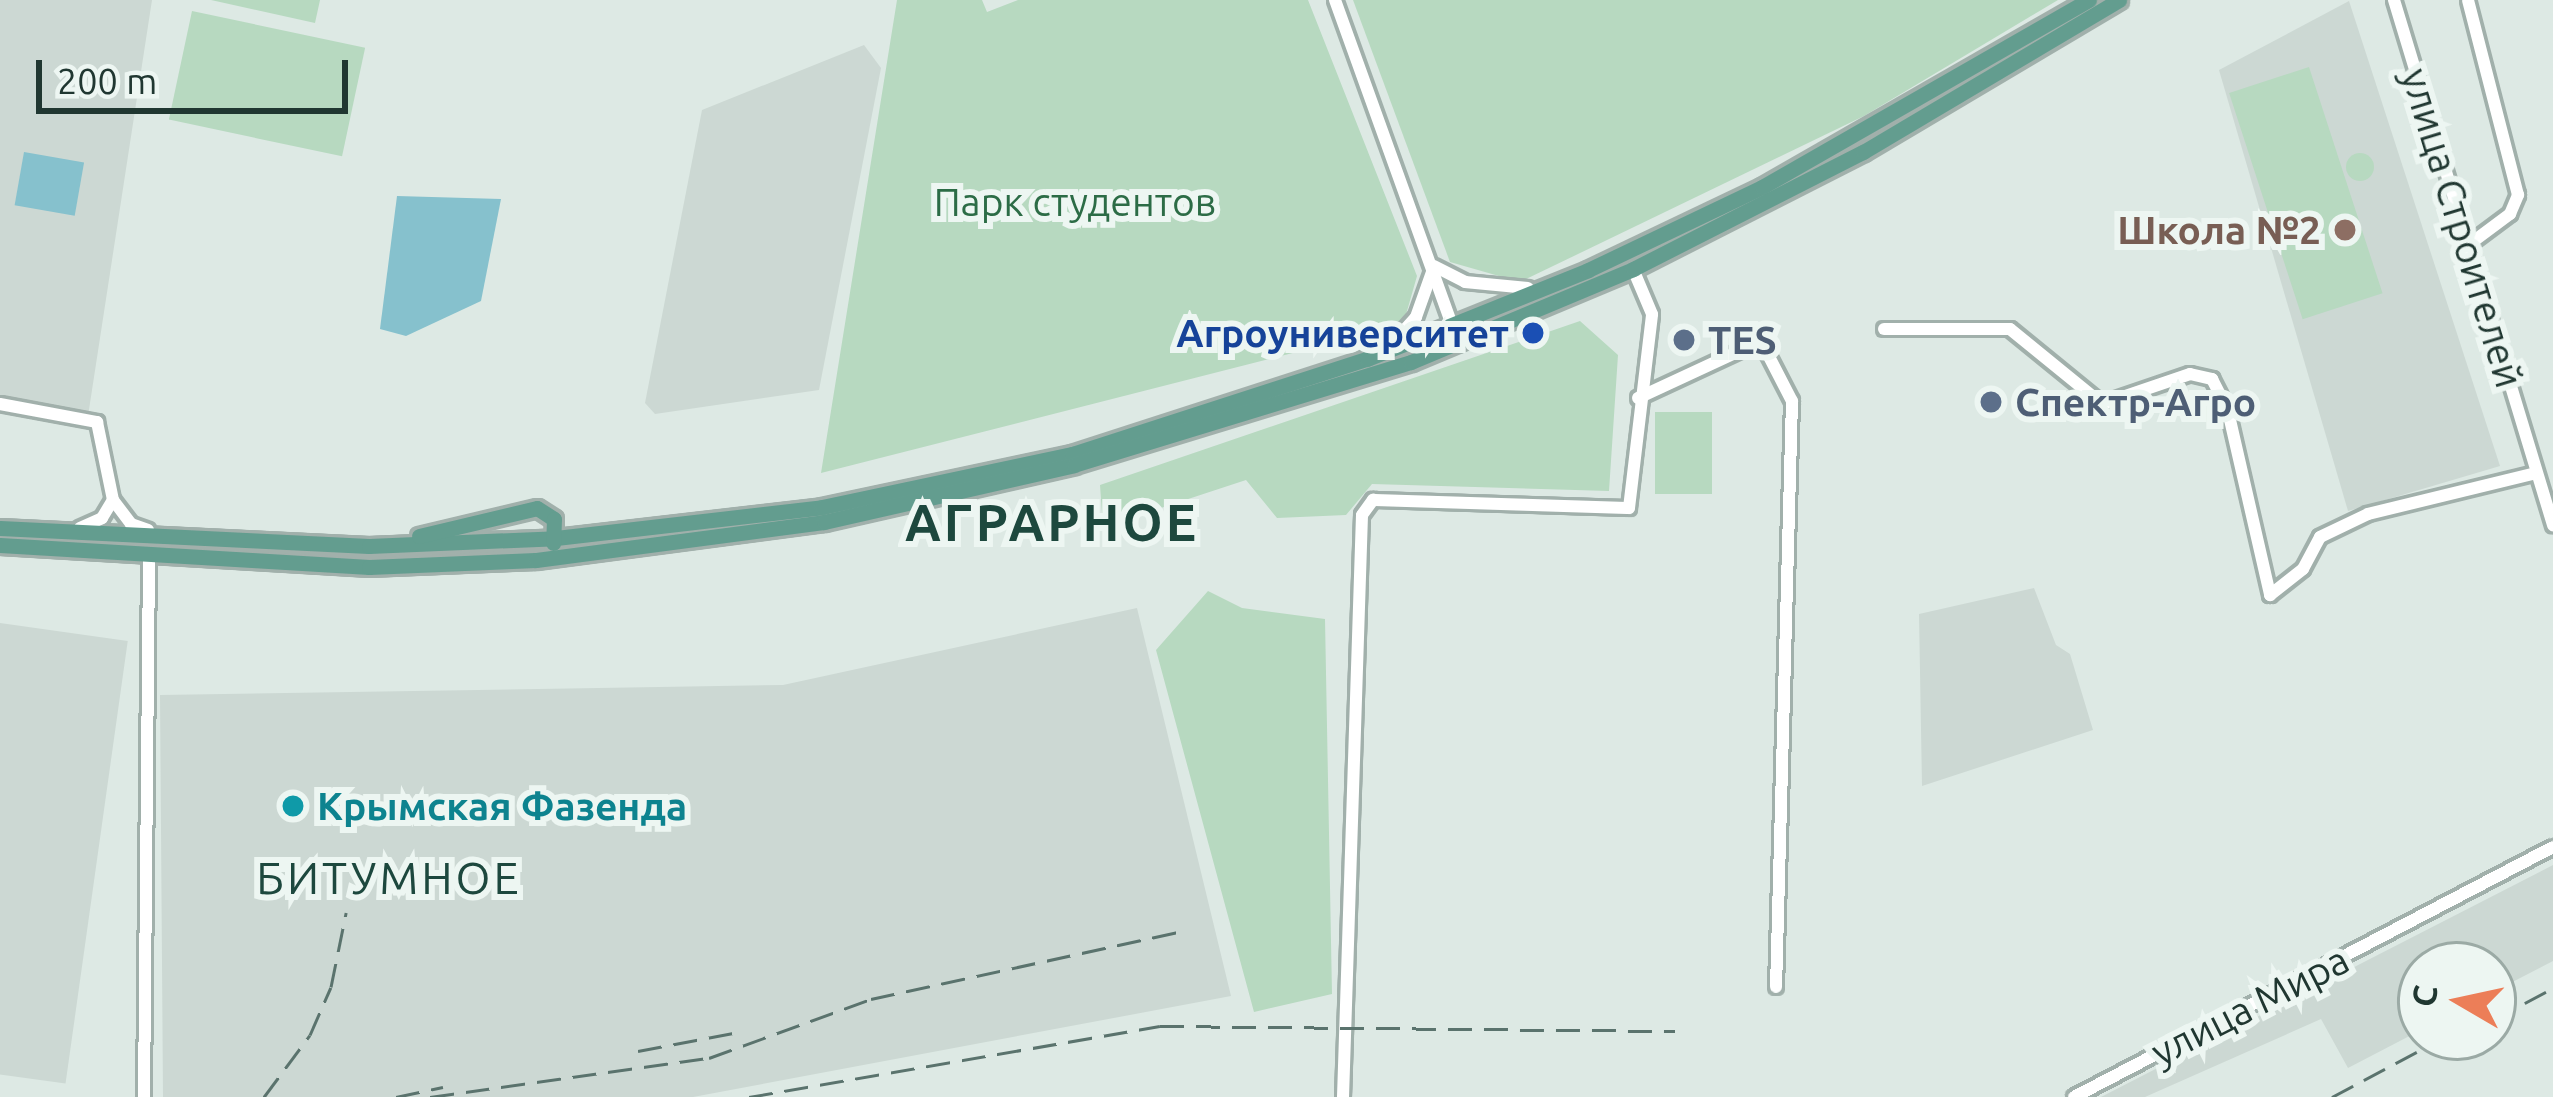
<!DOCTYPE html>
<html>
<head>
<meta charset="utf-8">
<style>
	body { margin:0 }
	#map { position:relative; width:2553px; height:1097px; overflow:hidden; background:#dde9e4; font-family:Ubuntu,sans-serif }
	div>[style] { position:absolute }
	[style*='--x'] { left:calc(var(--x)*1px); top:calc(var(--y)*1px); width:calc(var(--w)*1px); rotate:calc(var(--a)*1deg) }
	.built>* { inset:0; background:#ccd8d3; transform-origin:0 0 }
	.green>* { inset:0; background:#b7d9c0; transform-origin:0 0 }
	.round { border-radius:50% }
	.water>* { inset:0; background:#86c1cd; transform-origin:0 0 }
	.roads { filter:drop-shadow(3px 0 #a1b0ab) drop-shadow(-3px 0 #a1b0ab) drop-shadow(0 3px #a1b0ab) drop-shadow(0 -3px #a1b0ab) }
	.minor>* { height:12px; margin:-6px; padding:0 6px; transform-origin:6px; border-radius:6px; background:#fff }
	.major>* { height:15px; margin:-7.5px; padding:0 7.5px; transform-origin:7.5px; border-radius:7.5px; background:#639d8f }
	.rail>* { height:3px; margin-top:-1.5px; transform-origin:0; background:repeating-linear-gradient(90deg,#5a736d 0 24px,transparent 0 36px) }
	.dots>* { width:33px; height:33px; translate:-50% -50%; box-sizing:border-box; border:6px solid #edf6f2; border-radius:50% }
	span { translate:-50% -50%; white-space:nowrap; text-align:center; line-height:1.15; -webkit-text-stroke:12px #edf6f2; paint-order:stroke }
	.park-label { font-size:39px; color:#2c6c46 }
	.street-label { font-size:39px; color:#203731 }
	.education-label { font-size:39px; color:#785e54; font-weight:700 }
	.right { translate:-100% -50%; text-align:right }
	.transit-label { font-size:39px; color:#164399; font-weight:700 }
	.service-label { font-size:39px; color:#4e5e75; font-weight:700 }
	.left { translate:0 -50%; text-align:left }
	.culture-label { font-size:39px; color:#0d838f; font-weight:700 }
	.quarter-label { font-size:45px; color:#1d483e; letter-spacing:3px }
	.district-label { font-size:51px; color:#1d483e; font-weight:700; letter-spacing:3px }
	.north { position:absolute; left:2397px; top:941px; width:120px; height:120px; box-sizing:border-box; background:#edf6f2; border:3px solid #9baaa5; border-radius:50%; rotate:279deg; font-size:33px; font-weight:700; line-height:48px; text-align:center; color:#203731 }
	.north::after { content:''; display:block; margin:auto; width:42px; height:54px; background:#ec7e58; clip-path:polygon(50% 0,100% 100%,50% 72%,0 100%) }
	.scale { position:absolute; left:36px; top:60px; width:312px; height:54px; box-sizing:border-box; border:6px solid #203731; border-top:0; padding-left:15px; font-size:36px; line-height:42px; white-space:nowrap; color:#203731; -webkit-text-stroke:9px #edf6f2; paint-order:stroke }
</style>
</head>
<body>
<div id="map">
	<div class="built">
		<i style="clip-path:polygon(0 0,152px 0,88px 416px,0 398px)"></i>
		<i style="clip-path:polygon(2349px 1px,2500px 466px,2348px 511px,2219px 70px)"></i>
		<i style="clip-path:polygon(864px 45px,881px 68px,819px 390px,655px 414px,645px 403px,702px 110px)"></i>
		<i style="clip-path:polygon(2034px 588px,2056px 645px,2070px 654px,2093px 730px,1922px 786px,1919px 614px)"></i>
		<i style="clip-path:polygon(1137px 608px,1231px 996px,693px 1097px,163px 1097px,160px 695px,783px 685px)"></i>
		<i style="left:0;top:623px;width:129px;height:447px;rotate:8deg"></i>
		<i style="clip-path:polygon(2553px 865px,2553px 961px,2493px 992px,2493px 965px,2421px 965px,2421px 1030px,2348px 1068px,2321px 1019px,2145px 1097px,2101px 1097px)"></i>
	</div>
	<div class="green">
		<i style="clip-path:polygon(211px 0,320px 0,315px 23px)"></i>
		<i style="clip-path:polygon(897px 0,982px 0,987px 12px,1018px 0,1308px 0,1417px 276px,1403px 325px,821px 473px)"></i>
		<i style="clip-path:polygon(1353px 0,2058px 0,1864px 116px,1520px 282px,1450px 262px)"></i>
		<i style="left:192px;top:11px;width:177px;height:111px;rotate:12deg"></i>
		<i style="left:2309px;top:67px;width:238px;height:84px;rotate:72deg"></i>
		<i class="round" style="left:2346px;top:153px;width:28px;height:28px"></i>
		<i style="clip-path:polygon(1580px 321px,1618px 355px,1609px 491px,1372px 484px,1346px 515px,1277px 518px,1246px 480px,1103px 527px,1100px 485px)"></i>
		<i style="left:1655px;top:412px;width:57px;height:82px"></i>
		<i style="clip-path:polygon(1208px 591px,1242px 608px,1325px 619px,1332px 994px,1254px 1012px,1156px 650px)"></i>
	</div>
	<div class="water">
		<i style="left:24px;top:152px;width:61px;height:54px;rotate:10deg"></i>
		<i style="clip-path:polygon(397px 196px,501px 199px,481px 301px,406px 336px,380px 329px)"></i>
	</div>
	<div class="roads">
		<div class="minor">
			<i style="--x:1335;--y:0;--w:366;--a:70.2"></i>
			<i style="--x:2394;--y:0;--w:549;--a:73.15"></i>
			<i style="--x:2467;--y:246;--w:54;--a:-36.7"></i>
			<i style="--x:2510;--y:214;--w:21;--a:-67"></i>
			<i style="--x:2518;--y:195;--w:201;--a:-104.4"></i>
			<i style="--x:1434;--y:266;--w:35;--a:27"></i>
			<i style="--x:1465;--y:282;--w:63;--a:5.4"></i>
			<i style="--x:1884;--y:329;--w:126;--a:0"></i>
			<i style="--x:2010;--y:329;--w:119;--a:39.2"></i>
			<i style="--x:2102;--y:404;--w:93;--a:-18.8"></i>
			<i style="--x:2190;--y:374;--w:23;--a:13"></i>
			<i style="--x:2212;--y:379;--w:36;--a:63"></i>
			<i style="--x:2228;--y:411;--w:189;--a:77.1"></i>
			<i style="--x:2270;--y:595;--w:42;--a:-38.2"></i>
			<i style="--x:2303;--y:569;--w:36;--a:-62"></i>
			<i style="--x:2320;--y:537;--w:53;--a:-25.6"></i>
			<i style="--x:2368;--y:514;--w:173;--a:-13.7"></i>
			<i style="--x:1390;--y:346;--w:39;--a:-48"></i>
			<i style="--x:1416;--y:317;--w:48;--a:-70.4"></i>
			<i style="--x:1638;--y:398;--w:136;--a:-24.9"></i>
			<i style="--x:1761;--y:341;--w:68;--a:62.7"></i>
			<i style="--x:1792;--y:401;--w:586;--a:91.56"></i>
			<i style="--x:0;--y:404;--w:99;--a:10.5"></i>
			<i style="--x:97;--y:422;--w:80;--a:78.4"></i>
			<i style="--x:113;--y:500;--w:30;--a:53"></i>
			<i style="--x:131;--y:524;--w:18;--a:19"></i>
			<i style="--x:80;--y:528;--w:24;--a:-24"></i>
			<i style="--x:102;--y:518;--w:21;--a:-59"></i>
			<i style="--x:144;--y:1097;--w:540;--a:-89.47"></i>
			<i style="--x:1343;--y:1097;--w:582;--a:-88.13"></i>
			<i style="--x:1362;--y:515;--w:19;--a:-54"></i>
			<i style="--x:1373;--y:500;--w:256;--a:1.8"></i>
			<i style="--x:1629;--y:508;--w:195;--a:-83.2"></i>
			<i style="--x:1652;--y:314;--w:49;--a:-112.9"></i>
			<i style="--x:2074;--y:1097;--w:540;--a:-27.56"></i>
		</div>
		<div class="major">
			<i style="--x:0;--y:528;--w:369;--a:2.8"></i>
			<i style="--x:369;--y:546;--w:187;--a:-2.4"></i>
			<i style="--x:556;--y:538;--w:268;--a:-6.6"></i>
			<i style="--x:822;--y:507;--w:256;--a:-12"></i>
			<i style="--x:1072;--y:454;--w:310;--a:-17.9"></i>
			<i style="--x:1367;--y:359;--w:238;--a:-21.9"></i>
			<i style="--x:1588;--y:270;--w:193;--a:-25.5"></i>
			<i style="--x:1762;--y:187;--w:377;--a:-29.8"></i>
			<i style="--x:419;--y:536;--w:121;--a:-13.3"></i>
			<i style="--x:537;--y:508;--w:20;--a:33"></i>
			<i style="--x:554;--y:519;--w:24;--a:92"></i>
			<i style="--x:0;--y:545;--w:370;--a:3.4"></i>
			<i style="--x:369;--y:567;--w:167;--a:-2.4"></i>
			<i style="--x:536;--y:560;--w:290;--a:-7.5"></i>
			<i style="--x:824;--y:522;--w:256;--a:-12.8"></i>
			<i style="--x:1074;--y:465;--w:352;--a:-17"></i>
			<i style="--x:1411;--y:362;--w:241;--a:-22.7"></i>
			<i style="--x:1633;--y:269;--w:258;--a:-27"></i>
			<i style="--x:1863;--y:152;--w:298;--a:-30.7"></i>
		</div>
	</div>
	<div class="rail">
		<i style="--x:2493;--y:1020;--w:68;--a:-28.1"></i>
		<i style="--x:638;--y:1051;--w:97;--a:-10.7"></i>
		<i style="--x:264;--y:1097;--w:77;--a:-53.4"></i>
		<i style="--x:310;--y:1035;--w:52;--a:-66.4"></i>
		<i style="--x:331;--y:987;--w:76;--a:-78.5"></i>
		<i style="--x:396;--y:1097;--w:48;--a:-12"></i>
		<i style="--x:430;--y:1097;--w:282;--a:-8"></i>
		<i style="--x:709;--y:1058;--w:172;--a:-20"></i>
		<i style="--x:871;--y:999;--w:319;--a:-12.3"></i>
		<i style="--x:749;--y:1097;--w:417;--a:-9.8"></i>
		<i style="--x:1160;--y:1026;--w:515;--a:0.56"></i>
		<i style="--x:2332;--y:1097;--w:128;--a:-28"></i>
	</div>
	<div class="dots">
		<i style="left:2345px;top:230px;background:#8d6e63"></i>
		<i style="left:1533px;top:333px;background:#1a4fb4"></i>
		<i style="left:1684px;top:340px;background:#5c6f8a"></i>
		<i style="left:1991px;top:402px;background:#5c6f8a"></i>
		<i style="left:293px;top:806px;background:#0f9aa8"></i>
	</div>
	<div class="park-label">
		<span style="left:1075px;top:202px">Парк студентов</span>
	</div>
	<div class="street-label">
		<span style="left:2462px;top:228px;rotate:73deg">улица Строителей</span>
		<span style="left:2250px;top:1006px;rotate:-27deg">улица Мира</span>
	</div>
	<div class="education-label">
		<span class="right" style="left:2321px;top:230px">Школа №2</span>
	</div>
	<div class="transit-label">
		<span class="right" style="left:1509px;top:333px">Агроуниверситет</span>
	</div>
	<div class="service-label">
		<span class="left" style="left:1708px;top:340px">TES</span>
		<span class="left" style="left:2015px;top:402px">Спектр-Агро</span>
	</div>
	<div class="culture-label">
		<span class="left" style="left:317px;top:806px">Крымская Фазенда</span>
	</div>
	<div class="quarter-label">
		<span style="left:389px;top:878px">БИТУМНОЕ</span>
	</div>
	<div class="district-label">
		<span style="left:1052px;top:522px">АГРАРНОЕ</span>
	</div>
	<div class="north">С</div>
	<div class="scale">200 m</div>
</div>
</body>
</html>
